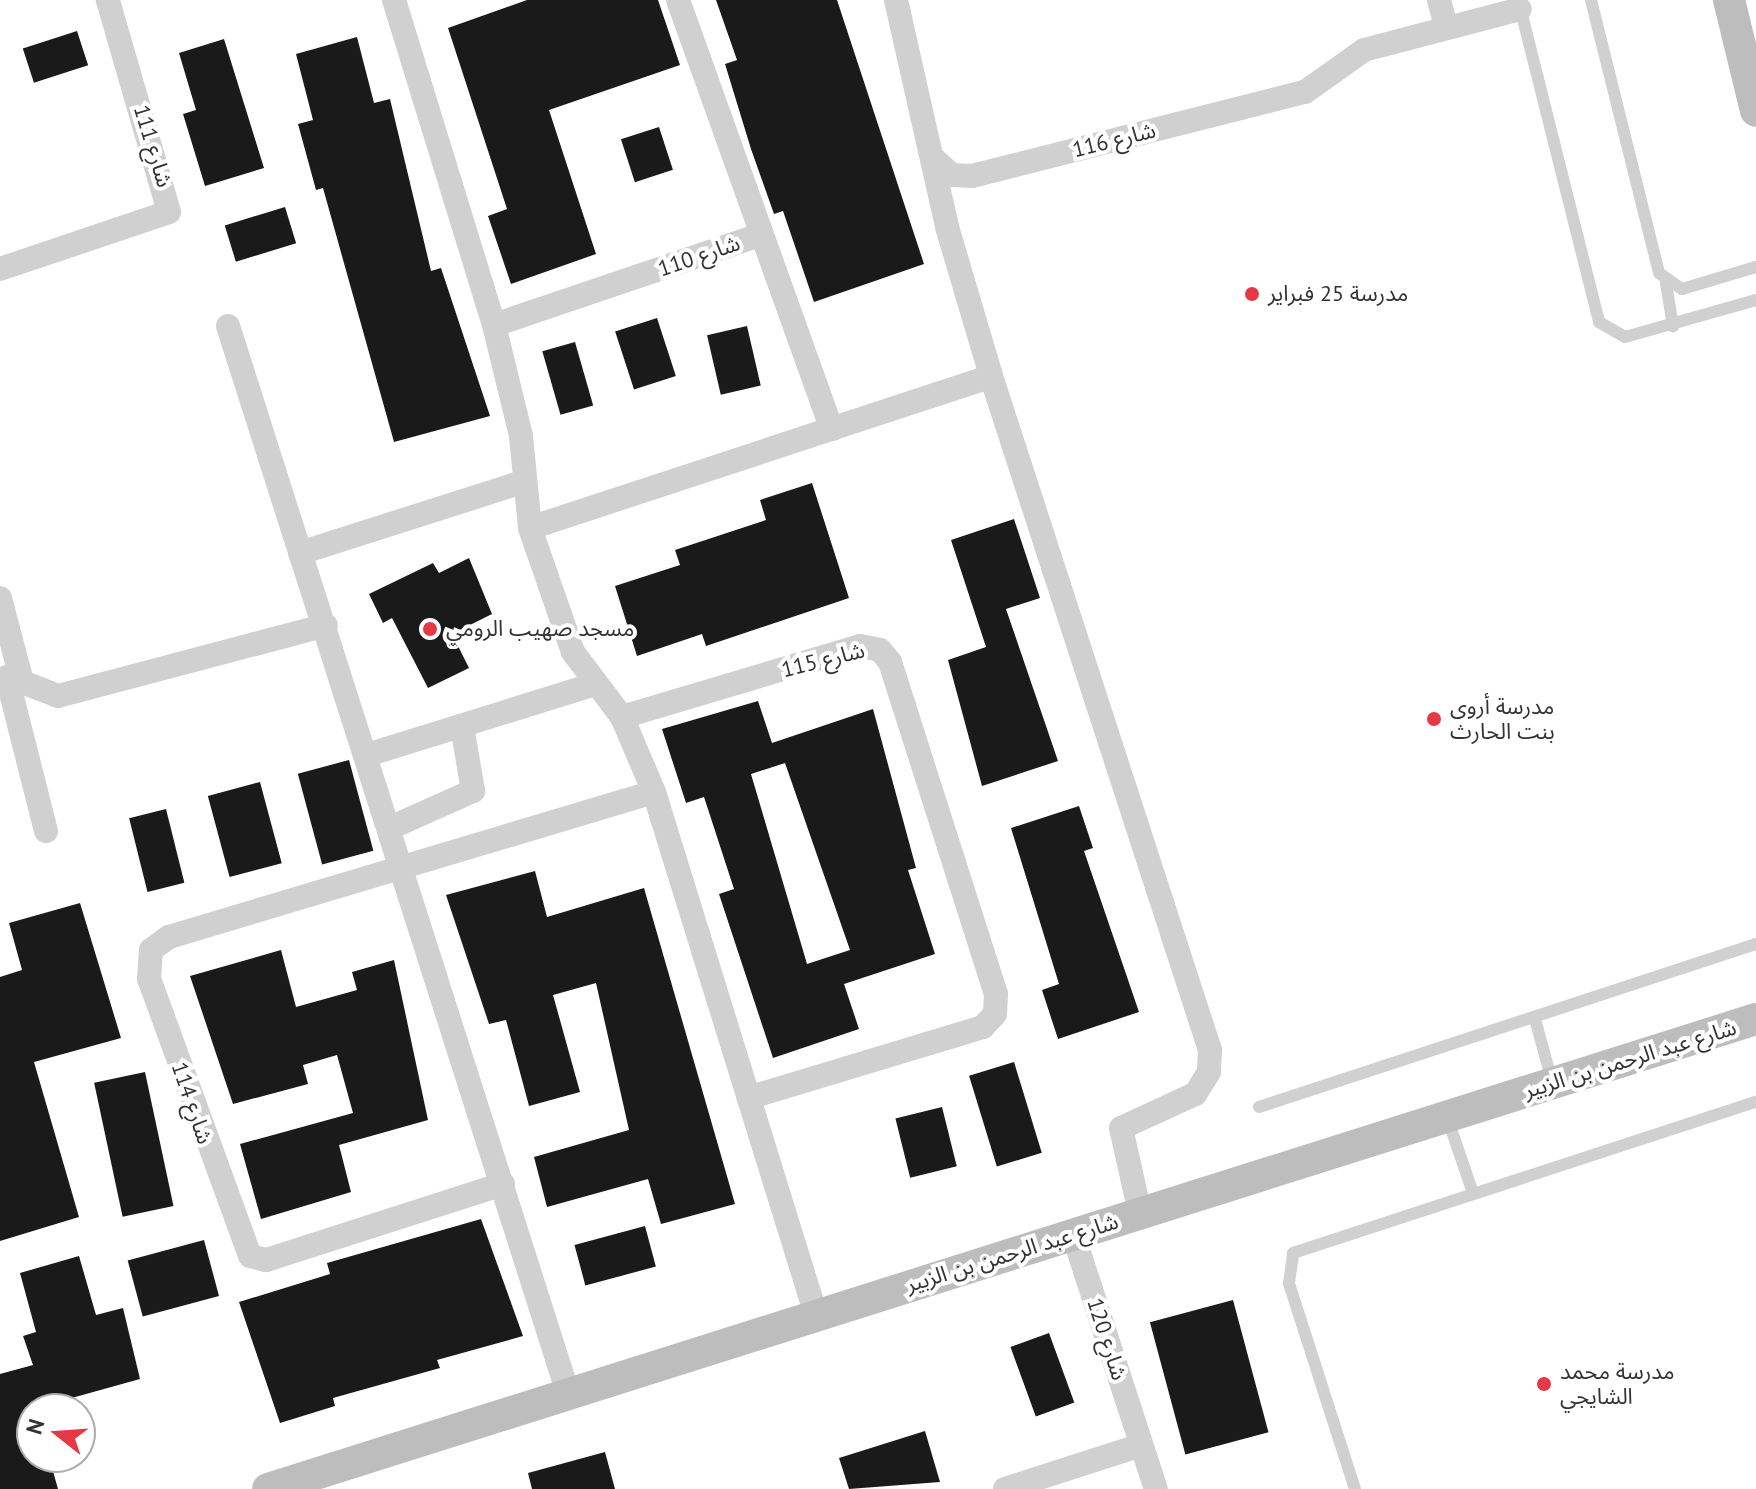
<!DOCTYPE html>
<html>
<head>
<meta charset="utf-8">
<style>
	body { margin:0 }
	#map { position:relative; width:1756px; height:1489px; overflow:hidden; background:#fff; font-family:"PT Sans","Noto Sans Arabic",sans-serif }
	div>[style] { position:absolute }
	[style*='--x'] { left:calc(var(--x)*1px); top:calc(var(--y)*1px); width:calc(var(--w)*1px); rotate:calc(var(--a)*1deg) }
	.building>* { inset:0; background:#1a1a1a; transform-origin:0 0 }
	.lane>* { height:12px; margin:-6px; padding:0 6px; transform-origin:6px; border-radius:6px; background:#d0d0d0 }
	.street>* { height:24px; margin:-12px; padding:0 12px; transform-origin:12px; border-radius:12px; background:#d0d0d0 }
	.secondary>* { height:32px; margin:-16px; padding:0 16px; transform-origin:16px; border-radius:16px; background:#bdbdbd }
	.dots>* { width:22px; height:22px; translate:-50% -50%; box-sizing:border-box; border:4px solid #fff; border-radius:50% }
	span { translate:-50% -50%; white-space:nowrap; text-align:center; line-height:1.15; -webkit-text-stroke:8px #fff; paint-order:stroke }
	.street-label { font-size:22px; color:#333 }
	.poi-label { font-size:22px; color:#333 }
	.left { translate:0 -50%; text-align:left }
	.north { position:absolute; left:16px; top:1393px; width:80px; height:80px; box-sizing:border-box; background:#fff; border:2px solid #adadad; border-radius:50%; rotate:287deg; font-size:22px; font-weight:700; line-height:32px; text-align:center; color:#333 }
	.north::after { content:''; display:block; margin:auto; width:28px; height:36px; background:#e63946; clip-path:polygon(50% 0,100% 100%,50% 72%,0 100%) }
</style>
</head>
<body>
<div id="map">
	<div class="building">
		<i style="clip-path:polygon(527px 0,658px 0,680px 65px,549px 110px,596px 254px,511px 284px,488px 216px,507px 209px,448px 28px)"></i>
		<i style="clip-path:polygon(716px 0,837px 0,924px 264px,814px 302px,783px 211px,774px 214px,751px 149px,725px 64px,737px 60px)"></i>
		<i style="left:77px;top:31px;width:36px;height:57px;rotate:72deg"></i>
		<i style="clip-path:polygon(357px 37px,374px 103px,390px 99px,431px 271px,441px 268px,490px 416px,394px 442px,323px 188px,316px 190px,298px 124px,313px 120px,296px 54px)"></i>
		<i style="clip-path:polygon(224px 39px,264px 168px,205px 186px,183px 114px,196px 110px,179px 53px)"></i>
		<i style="left:659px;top:127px;width:45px;height:40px;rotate:72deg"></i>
		<i style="left:285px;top:207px;width:38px;height:63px;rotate:73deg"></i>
		<i style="left:657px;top:318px;width:61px;height:44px;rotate:72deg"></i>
		<i style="left:747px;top:326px;width:61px;height:41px;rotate:77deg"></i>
		<i style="left:575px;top:342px;width:66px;height:34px;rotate:74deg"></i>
		<i style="clip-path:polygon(812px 483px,849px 598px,706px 646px,702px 634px,637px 656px,615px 586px,680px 565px,675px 550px,766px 520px,760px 500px)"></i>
		<i style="clip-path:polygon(1014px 519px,1040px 598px,1006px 609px,1058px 761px,982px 786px,948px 660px,986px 647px,951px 540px)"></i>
		<i style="clip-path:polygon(469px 558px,492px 614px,452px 634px,469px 668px,428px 688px,392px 618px,383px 623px,369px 594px,433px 563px,439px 573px)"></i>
		<i style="clip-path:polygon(evenodd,758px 701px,772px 743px,873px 709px,916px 868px,908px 870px,935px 954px,844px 984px,859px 1029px,773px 1058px,719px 894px,734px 889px,704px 797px,686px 803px,662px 729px,758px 701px,785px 763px,850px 950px,807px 964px,751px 774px,785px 763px)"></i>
		<i style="left:349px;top:760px;width:94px;height:53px;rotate:75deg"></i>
		<i style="left:260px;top:782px;width:84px;height:54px;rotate:75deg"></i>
		<i style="clip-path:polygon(1079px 806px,1093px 848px,1084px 851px,1139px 1012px,1058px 1039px,1042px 990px,1059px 984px,1011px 828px)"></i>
		<i style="left:166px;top:809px;width:76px;height:38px;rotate:76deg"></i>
		<i style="clip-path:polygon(535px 871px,547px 917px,644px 888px,735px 1204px,661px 1224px,648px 1179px,547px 1207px,534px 1157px,629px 1130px,596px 983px,553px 995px,580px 1092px,529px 1106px,506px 1020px,489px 1024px,446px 895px)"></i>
		<i style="clip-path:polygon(80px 903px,121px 1038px,34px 1062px,79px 1217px,0 1241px,0 977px,22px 970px,9px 923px)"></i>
		<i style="clip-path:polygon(281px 950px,296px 1007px,357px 990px,352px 972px,394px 960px,428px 1120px,339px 1145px,351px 1192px,261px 1219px,240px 1144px,353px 1113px,337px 1055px,303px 1065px,308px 1084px,233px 1104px,190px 976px)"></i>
		<i style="left:1014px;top:1062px;width:95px;height:47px;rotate:73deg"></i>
		<i style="left:145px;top:1072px;width:137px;height:52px;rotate:78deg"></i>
		<i style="left:942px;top:1107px;width:61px;height:48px;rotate:76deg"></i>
		<i style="clip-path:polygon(481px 1219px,523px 1336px,437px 1360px,440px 1368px,333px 1398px,335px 1406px,280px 1423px,239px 1302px,330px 1274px,327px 1263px)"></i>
		<i style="left:645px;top:1226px;width:42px;height:73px;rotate:75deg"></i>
		<i style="left:204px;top:1240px;width:58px;height:79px;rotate:75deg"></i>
		<i style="clip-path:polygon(79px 1256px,96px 1315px,123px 1308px,140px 1379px,32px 1409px,32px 1457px,49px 1457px,58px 1489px,0 1489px,0 1374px,33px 1365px,23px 1336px,36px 1332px,20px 1273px)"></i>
		<i style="left:1233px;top:1300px;width:137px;height:86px;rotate:75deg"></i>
		<i style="left:1049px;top:1333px;width:74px;height:41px;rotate:70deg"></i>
		<i style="clip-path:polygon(925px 1431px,940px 1482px,849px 1489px,839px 1458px)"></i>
		<i style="clip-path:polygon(605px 1452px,615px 1489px,532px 1489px,528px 1473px)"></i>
	</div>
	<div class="lane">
		<i style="--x:1591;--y:0;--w:281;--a:76"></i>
		<i style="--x:1659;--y:273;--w:28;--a:35"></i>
		<i style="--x:1682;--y:289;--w:77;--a:-16.6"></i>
		<i style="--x:1520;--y:7;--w:325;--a:75.9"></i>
		<i style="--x:1599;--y:322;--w:30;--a:30"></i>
		<i style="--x:1625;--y:337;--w:136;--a:-15.8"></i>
		<i style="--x:1666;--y:283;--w:44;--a:80.8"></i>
		<i style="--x:1535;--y:1019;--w:64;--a:74.7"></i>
		<i style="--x:1259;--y:1107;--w:523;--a:-18.16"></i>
		<i style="--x:1447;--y:1117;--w:77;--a:71.1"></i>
		<i style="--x:1355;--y:1489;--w:216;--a:-107.8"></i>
		<i style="--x:1289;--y:1283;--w:30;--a:-82"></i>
		<i style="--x:1293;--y:1253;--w:487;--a:-18.1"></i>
	</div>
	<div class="street">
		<i style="--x:394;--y:0;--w:340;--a:72.9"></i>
		<i style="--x:494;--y:325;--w:114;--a:76.3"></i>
		<i style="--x:521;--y:436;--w:92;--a:84.4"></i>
		<i style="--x:530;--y:528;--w:131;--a:70.9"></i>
		<i style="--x:573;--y:652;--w:81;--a:53"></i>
		<i style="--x:622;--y:717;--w:82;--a:66.9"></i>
		<i style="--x:654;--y:792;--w:548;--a:72.79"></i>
		<i style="--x:678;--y:0;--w:456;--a:70.3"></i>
		<i style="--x:896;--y:0;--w:233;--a:77.3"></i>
		<i style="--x:947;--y:227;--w:155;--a:73.5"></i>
		<i style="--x:991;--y:376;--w:709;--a:72"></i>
		<i style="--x:1210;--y:1050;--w:22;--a:93"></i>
		<i style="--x:1209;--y:1072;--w:26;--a:122"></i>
		<i style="--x:1195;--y:1094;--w:81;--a:155.3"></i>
		<i style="--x:1121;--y:1128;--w:87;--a:77.4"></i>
		<i style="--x:1439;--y:0;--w:28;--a:75"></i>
		<i style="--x:934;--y:159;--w:24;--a:42"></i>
		<i style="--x:952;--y:175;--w:20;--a:3"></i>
		<i style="--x:972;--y:176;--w:343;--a:-14.2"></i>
		<i style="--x:1305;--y:92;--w:72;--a:-35.4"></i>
		<i style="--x:1364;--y:50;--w:161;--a:-14.7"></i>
		<i style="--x:0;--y:269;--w:178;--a:-18.6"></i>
		<i style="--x:169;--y:212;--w:221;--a:-106.1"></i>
		<i style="--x:494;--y:325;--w:281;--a:-18.7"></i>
		<i style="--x:228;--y:326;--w:1120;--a:72.33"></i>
		<i style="--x:530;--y:528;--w:485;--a:-18.2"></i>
		<i style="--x:300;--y:553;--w:234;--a:-17.7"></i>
		<i style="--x:0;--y:598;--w:87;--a:75.3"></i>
		<i style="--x:22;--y:682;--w:39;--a:21"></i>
		<i style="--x:58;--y:696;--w:277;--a:-14.8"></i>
		<i style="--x:7;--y:677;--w:159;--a:75.8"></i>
		<i style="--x:622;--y:717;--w:248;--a:-16.6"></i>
		<i style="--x:860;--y:646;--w:20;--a:11"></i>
		<i style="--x:880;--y:650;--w:16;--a:50"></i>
		<i style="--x:890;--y:662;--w:349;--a:72.3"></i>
		<i style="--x:996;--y:994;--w:20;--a:93"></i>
		<i style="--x:995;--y:1014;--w:18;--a:133"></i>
		<i style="--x:983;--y:1027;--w:245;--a:163.2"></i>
		<i style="--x:367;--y:755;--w:239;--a:-17.3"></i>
		<i style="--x:392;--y:827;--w:89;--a:-24"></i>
		<i style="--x:473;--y:791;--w:66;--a:-99.6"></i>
		<i style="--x:503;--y:1184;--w:249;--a:162.2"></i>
		<i style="--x:266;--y:1260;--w:16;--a:-166"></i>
		<i style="--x:250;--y:1256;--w:295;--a:-110"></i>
		<i style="--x:149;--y:979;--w:29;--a:-86"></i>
		<i style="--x:151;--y:950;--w:22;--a:-36"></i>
		<i style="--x:169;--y:937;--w:506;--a:-16.65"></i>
		<i style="--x:1073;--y:1234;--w:268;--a:72"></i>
		<i style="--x:1005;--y:1489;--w:143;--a:-17.9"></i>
	</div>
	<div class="secondary">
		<i style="--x:1729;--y:0;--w:114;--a:76.3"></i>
		<i style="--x:268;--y:1489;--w:1560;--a:-17.53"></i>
	</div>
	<div class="dots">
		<i style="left:1252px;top:294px;background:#e63946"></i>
		<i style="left:430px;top:629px;background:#e63946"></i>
		<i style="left:1434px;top:719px;background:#e63946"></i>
		<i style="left:1544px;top:1384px;background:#e63946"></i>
	</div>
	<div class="street-label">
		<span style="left:1114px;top:140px;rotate:-14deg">شارع 116</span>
		<span style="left:153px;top:146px;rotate:73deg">شارع 111</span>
		<span style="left:699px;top:256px;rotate:-19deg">شارع 110</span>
		<span style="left:823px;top:660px;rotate:-14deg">شارع 115</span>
		<span style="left:1630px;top:1059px;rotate:-17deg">شارع عبد الرحمن بن الزبير</span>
		<span style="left:192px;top:1103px;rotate:71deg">شارع 114</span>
		<span style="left:1012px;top:1253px;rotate:-17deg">شارع عبد الرحمن بن الزبير</span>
		<span style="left:1107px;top:1339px;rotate:72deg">شارع 120</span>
	</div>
	<div class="poi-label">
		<span class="left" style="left:1268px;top:294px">مدرسة 25 فبراير</span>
		<span class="left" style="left:446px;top:629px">مسجد صهيب الرومي</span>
		<span class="left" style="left:1450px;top:719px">مدرسة أروى<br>بنت الحارث</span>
		<span class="left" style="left:1560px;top:1384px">مدرسة محمد<br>الشايجي</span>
	</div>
	<div class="north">N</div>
</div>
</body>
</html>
